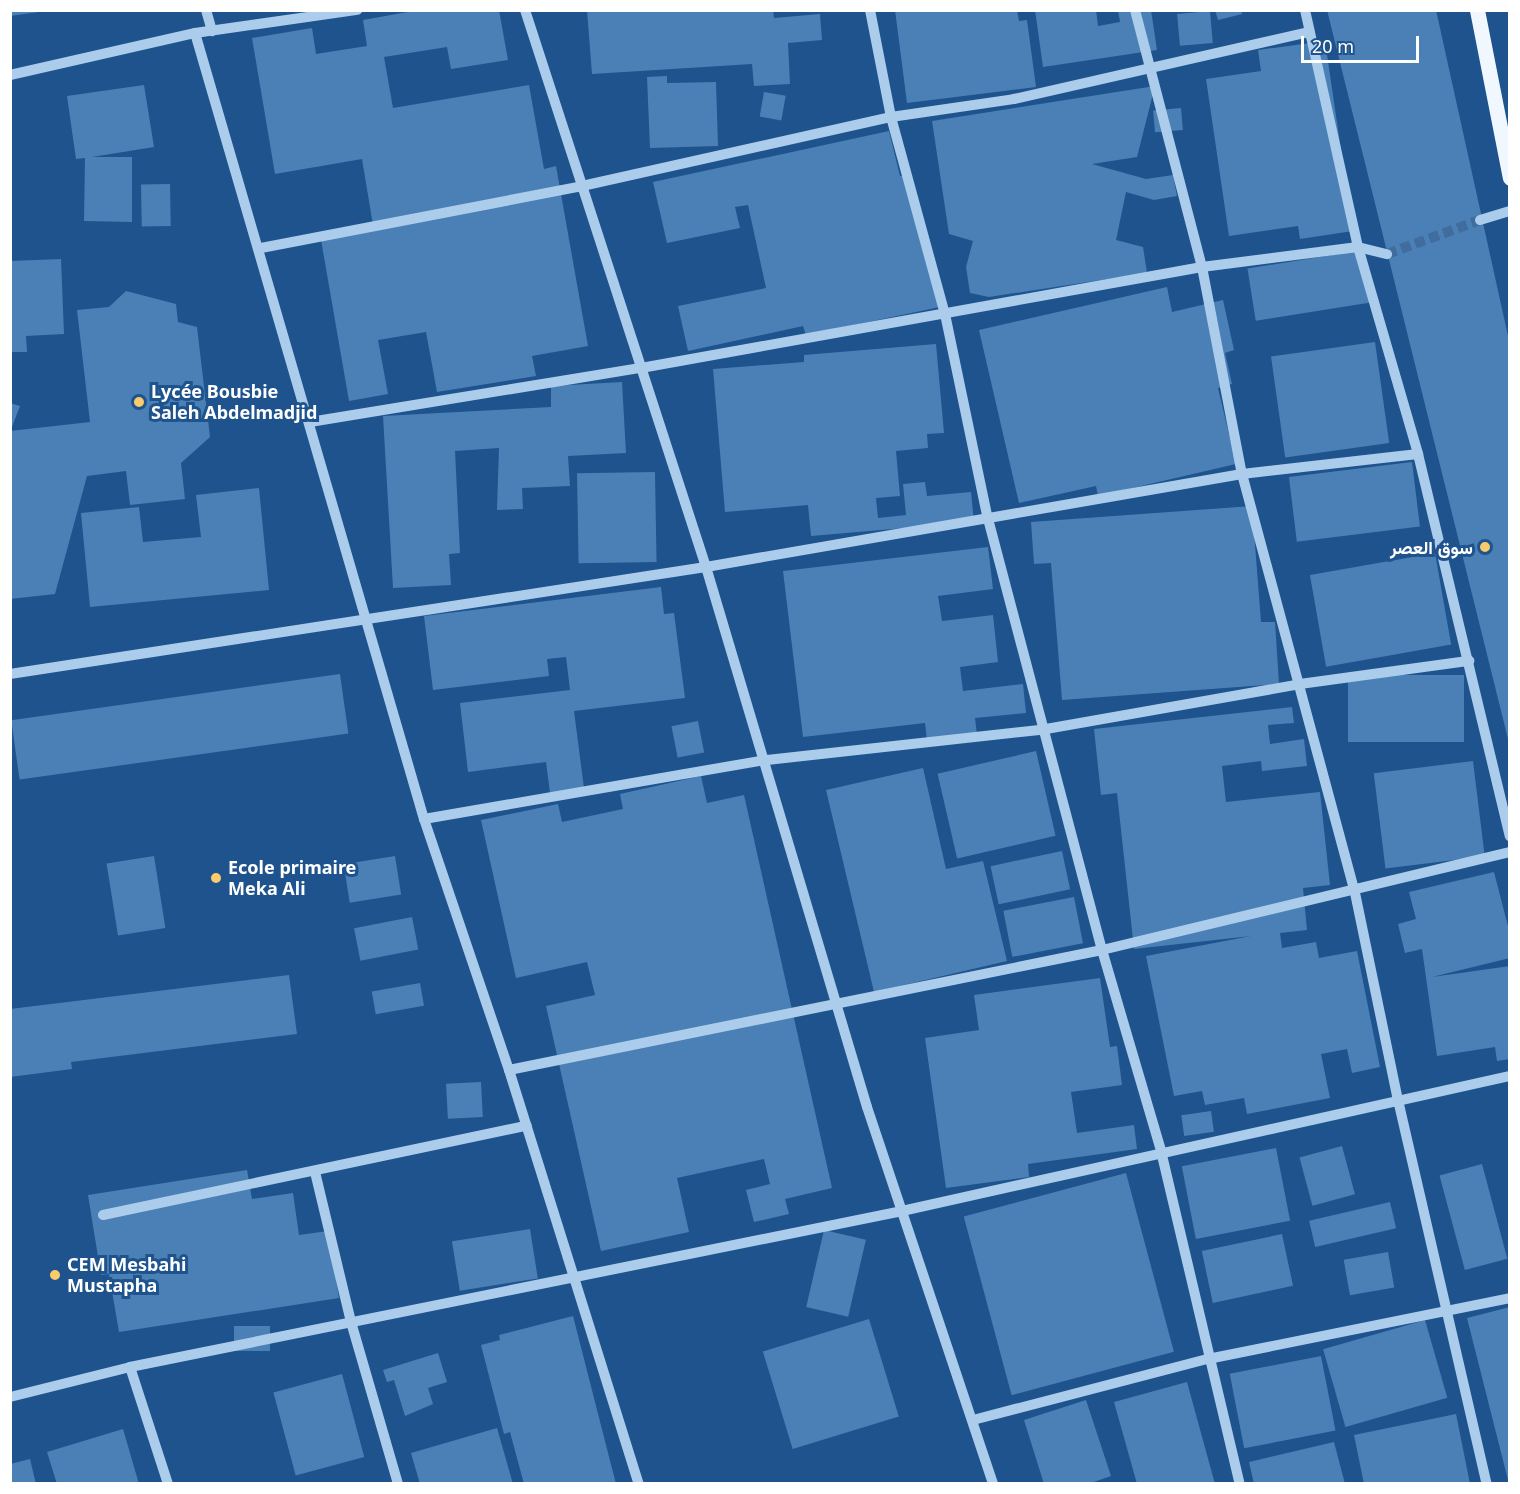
<!DOCTYPE html>
<html>
<head>
<meta charset="utf-8">
<style>
	body { margin:0 }
	#map { position:relative; width:1520px; height:1494px; overflow:hidden; background:#1e538d; font-family:"Noto Sans",Vazirmatn,sans-serif }
	div>[style] { position:absolute }
	[style*='--x'] { left:calc(var(--x)*1px); top:calc(var(--y)*1px); width:calc(var(--w)*1px); rotate:calc(var(--a)*1deg) }
	.building>* { inset:0; background:#4a80b6; transform-origin:0 0 }
	.minor-tunnel>* { height:10px; margin-top:-5px; transform-origin:0; background:repeating-linear-gradient(90deg,#406d9e 0 10px,transparent 0 15px) }
	.minor>* { height:10px; margin:-5px; padding:0 5px; transform-origin:5px; border-radius:5px; background:#acccec }
	.major>* { height:15px; margin:-7.5px; padding:0 7.5px; transform-origin:7.5px; border-radius:7.5px; background:#f1f7ff }
	.dots>* { width:16px; height:16px; translate:-50% -50%; box-sizing:border-box; border:3px solid #1e538d; border-radius:50% }
	span { translate:-50% -50%; white-space:nowrap; text-align:center; line-height:1.15; -webkit-text-stroke:6px #1e538d; paint-order:stroke }
	.poi-label { font-size:18px; color:#fff; font-weight:700 }
	.left { translate:0 -50%; text-align:left }
	.right { translate:-100% -50%; text-align:right }
	.frame { position:absolute; inset:0; border:12px solid #fff; pointer-events:none }
	.scale { position:absolute; left:1301px; top:36px; width:118px; height:27px; box-sizing:border-box; border:3px solid #fff; border-top:0; padding-left:8px; font-size:18px; line-height:21px; white-space:nowrap; color:#fff; -webkit-text-stroke:4px #1e538d; paint-order:stroke }
</style>
</head>
<body>
<div id="map">
	<div class="building">
		<i style="clip-path:polygon(10px 10px,39px 10px,39px 12px,10px 16px)"></i>
		<i style="clip-path:polygon(419px 10px,499px 10px,508px 60px,451px 69px,447px 47px,384px 57px,393px 108px,529px 85px,544px 169px,556px 166px,588px 346px,532px 356px,536px 376px,437px 392px,426px 332px,378px 340px,388px 394px,349px 401px,320px 234px,373px 225px,362px 159px,275px 174px,252px 38px,312px 28px,316px 54px,367px 46px,363px 20px)"></i>
		<i style="clip-path:polygon(587px 10px,773px 10px,774px 18px,820px 14px,822px 40px,788px 43px,790px 84px,754px 86px,752px 64px,592px 74px)"></i>
		<i style="clip-path:polygon(895px 10px,1017px 10px,1019px 21px,1027px 20px,1036px 87px,907px 103px)"></i>
		<i style="clip-path:polygon(1035px 10px,1096px 10px,1098px 26px,1120px 22px,1118px 10px,1151px 10px,1157px 50px,1043px 67px)"></i>
		<i style="clip-path:polygon(1215px 10px,1241px 10px,1242px 14px,1218px 20px)"></i>
		<i style="clip-path:polygon(1327px 10px,1436px 10px,1510px 345px,1510px 747px)"></i>
		<i style="left:1210px;top:11px;width:32px;height:33px;rotate:85deg"></i>
		<i style="clip-path:polygon(1325px 41px,1353px 231px,1300px 239px,1298px 226px,1229px 236px,1206px 79px,1261px 71px,1258px 50px)"></i>
		<i style="clip-path:polygon(667px 76px,667px 83px,716px 82px,718px 146px,650px 148px,647px 77px)"></i>
		<i style="clip-path:polygon(144px 85px,154px 147px,92px 157px,132px 157px,132px 222px,84px 221px,85px 158px,76px 159px,67px 96px)"></i>
		<i style="clip-path:polygon(1155px 86px,1137px 157px,1092px 164px,1146px 179px,1173px 175px,1177px 196px,1154px 200px,1126px 192px,1116px 240px,1143px 247px,1147px 273px,989px 297px,970px 293px,966px 267px,973px 241px,949px 234px,932px 121px)"></i>
		<i style="left:764px;top:92px;width:22px;height:25px;rotate:10deg"></i>
		<i style="left:1181px;top:108px;width:22px;height:28px;rotate:85deg"></i>
		<i style="clip-path:polygon(889px 131px,900px 176px,911px 174px,940px 307px,806px 335px,803px 326px,688px 351px,678px 306px,766px 288px,748px 205px,735px 207px,740px 228px,667px 243px,653px 182px)"></i>
		<i style="left:170px;top:184px;width:42px;height:29px;rotate:89deg"></i>
		<i style="left:1364px;top:250px;width:53px;height:118px;rotate:81deg"></i>
		<i style="clip-path:polygon(61px 259px,64px 334px,26px 336px,27px 352px,10px 352px,10px 261px)"></i>
		<i style="clip-path:polygon(1167px 287px,1172px 312px,1223px 300px,1234px 350px,1225px 353px,1232px 384px,1218px 388px,1236px 464px,1098px 496px,1096px 486px,1019px 503px,979px 330px)"></i>
		<i style="clip-path:polygon(126px 291px,176px 304px,178px 322px,197px 327px,210px 437px,181px 463px,185px 499px,130px 505px,126px 471px,87px 476px,55px 594px,10px 599px,10px 431px,90px 422px,77px 310px,109px 307px)"></i>
		<i style="left:1375px;top:342px;width:102px;height:105px;rotate:82deg"></i>
		<i style="clip-path:polygon(936px 344px,944px 433px,927px 434px,928px 448px,896px 451px,900px 496px,876px 498px,878px 518px,906px 515px,903px 484px,925px 482px,927px 496px,971px 492px,974px 522px,811px 536px,808px 505px,725px 512px,713px 369px,804px 362px,804px 355px)"></i>
		<i style="clip-path:polygon(622px 382px,626px 453px,568px 456px,570px 486px,522px 488px,523px 509px,497px 510px,499px 448px,455px 451px,460px 553px,449px 554px,451px 585px,393px 588px,383px 416px,551px 407px,551px 386px)"></i>
		<i style="clip-path:polygon(10px 403px,20px 406px,12px 427px,10px 427px)"></i>
		<i style="left:1412px;top:462px;width:65px;height:124px;rotate:83deg"></i>
		<i style="left:655px;top:472px;width:90px;height:78px;rotate:89deg"></i>
		<i style="clip-path:polygon(259px 488px,269px 590px,90px 607px,81px 513px,139px 507px,143px 542px,201px 537px,196px 495px)"></i>
		<i style="clip-path:polygon(1252px 506px,1261px 622px,1275px 622px,1279px 684px,1062px 700px,1051px 563px,1034px 564px,1031px 522px)"></i>
		<i style="clip-path:polygon(988px 547px,993px 589px,938px 596px,942px 621px,993px 615px,998px 662px,960px 667px,963px 691px,1023px 684px,1026px 713px,975px 718px,977px 735px,927px 740px,925px 723px,803px 737px,783px 571px)"></i>
		<i style="left:1435px;top:553px;width:93px;height:127px;rotate:80deg"></i>
		<i style="clip-path:polygon(661px 587px,664px 614px,674px 613px,685px 698px,574px 711px,584px 788px,550px 793px,546px 762px,468px 772px,460px 703px,570px 690px,566px 657px,547px 659px,549px 676px,433px 690px,424px 616px)"></i>
		<i style="left:340px;top:674px;width:60px;height:332px;rotate:82deg"></i>
		<i style="left:1348px;top:675px;width:116px;height:67px"></i>
		<i style="clip-path:polygon(1292px 707px,1294px 723px,1268px 725px,1270px 744px,1304px 739px,1307px 766px,1262px 771px,1261px 761px,1222px 766px,1226px 802px,1320px 792px,1330px 885px,1303px 888px,1307px 930px,1280px 933px,1282px 948px,1316px 942px,1319px 958px,1357px 951px,1380px 1067px,1352px 1073px,1347px 1049px,1321px 1054px,1330px 1098px,1247px 1114px,1244px 1098px,1205px 1105px,1202px 1091px,1174px 1096px,1146px 956px,1251px 936px,1134px 949px,1117px 793px,1101px 795px,1094px 729px)"></i>
		<i style="left:698px;top:721px;width:32px;height:27px;rotate:79deg"></i>
		<i style="left:1036px;top:751px;width:87px;height:101px;rotate:77deg"></i>
		<i style="left:1473px;top:761px;width:96px;height:100px;rotate:83deg"></i>
		<i style="clip-path:polygon(923px 768px,946px 869px,983px 861px,1007px 961px,874px 992px,826px 790px)"></i>
		<i style="clip-path:polygon(701px 776px,707px 803px,744px 795px,832px 1188px,785px 1199px,789px 1214px,754px 1222px,746px 1190px,770px 1184px,764px 1159px,677px 1178px,689px 1232px,601px 1251px,546px 1006px,595px 995px,587px 962px,516px 978px,481px 820px,558px 804px,562px 822px,623px 809px,620px 794px)"></i>
		<i style="left:1062px;top:851px;width:39px;height:73px;rotate:78deg"></i>
		<i style="left:154px;top:856px;width:73px;height:48px;rotate:81deg"></i>
		<i style="left:395px;top:856px;width:39px;height:52px;rotate:81deg"></i>
		<i style="clip-path:polygon(1494px 872px,1510px 934px,1510px 958px,1432px 977px,1510px 966px,1510px 1059px,1497px 1061px,1495px 1047px,1437px 1056px,1422px 949px,1405px 953px,1398px 924px,1416px 919px,1409px 892px)"></i>
		<i style="left:1074px;top:897px;width:47px;height:72px;rotate:79deg"></i>
		<i style="left:412px;top:917px;width:33px;height:59px;rotate:79deg"></i>
		<i style="clip-path:polygon(289px 975px,297px 1034px,71px 1062px,72px 1069px,10px 1077px,10px 1009px)"></i>
		<i style="clip-path:polygon(1100px 978px,1110px 1047px,1117px 1046px,1122px 1085px,1071px 1092px,1077px 1133px,1134px 1125px,1137px 1149px,1028px 1164px,1029px 1177px,946px 1188px,925px 1038px,979px 1030px,974px 995px)"></i>
		<i style="left:420px;top:983px;width:23px;height:49px;rotate:80deg"></i>
		<i style="left:481px;top:1082px;width:35px;height:35px;rotate:87deg"></i>
		<i style="left:1211px;top:1111px;width:21px;height:30px;rotate:82deg"></i>
		<i style="left:1342px;top:1146px;width:50px;height:44px;rotate:75deg"></i>
		<i style="left:1276px;top:1148px;width:74px;height:96px;rotate:79deg"></i>
		<i style="left:1482px;top:1164px;width:98px;height:44px;rotate:75deg"></i>
		<i style="clip-path:polygon(247px 1170px,252px 1199px,293px 1193px,299px 1235px,328px 1231px,339px 1298px,119px 1332px,109px 1274px,101px 1275px,88px 1195px)"></i>
		<i style="left:1126px;top:1173px;width:185px;height:168px;rotate:75deg"></i>
		<i style="left:1390px;top:1202px;width:27px;height:83px;rotate:77deg"></i>
		<i style="left:530px;top:1229px;width:50px;height:79px;rotate:81deg"></i>
		<i style="left:824px;top:1230px;width:43px;height:79px;rotate:13deg"></i>
		<i style="left:1282px;top:1234px;width:53px;height:82px;rotate:78deg"></i>
		<i style="left:1388px;top:1252px;width:36px;height:45px;rotate:80deg"></i>
		<i style="clip-path:polygon(1510px 1307px,1510px 1484px,1509px 1484px,1467px 1318px)"></i>
		<i style="clip-path:polygon(573px 1316px,616px 1484px,524px 1484px,510px 1432px,504px 1434px,481px 1345px,500px 1340px,499px 1335px)"></i>
		<i style="left:869px;top:1319px;width:102px;height:111px;rotate:73deg"></i>
		<i style="left:1425px;top:1320px;width:81px;height:106px;rotate:74deg"></i>
		<i style="left:234px;top:1326px;width:36px;height:25px"></i>
		<i style="clip-path:polygon(438px 1353px,447px 1382px,428px 1388px,433px 1404px,405px 1416px,394px 1380px,387px 1382px,383px 1370px)"></i>
		<i style="left:1321px;top:1356px;width:76px;height:93px;rotate:79deg"></i>
		<i style="left:342px;top:1374px;width:86px;height:71px;rotate:75deg"></i>
		<i style="clip-path:polygon(1187px 1382px,1215px 1484px,1137px 1484px,1114px 1402px)"></i>
		<i style="clip-path:polygon(1086px 1400px,1111px 1476px,1088px 1484px,1044px 1484px,1024px 1420px)"></i>
		<i style="clip-path:polygon(1456px 1414px,1470px 1484px,1364px 1484px,1354px 1435px)"></i>
		<i style="clip-path:polygon(497px 1428px,513px 1484px,420px 1484px,411px 1453px)"></i>
		<i style="clip-path:polygon(123px 1429px,139px 1484px,57px 1484px,47px 1452px)"></i>
		<i style="clip-path:polygon(1334px 1442px,1345px 1484px,1254px 1484px,1249px 1462px)"></i>
		<i style="clip-path:polygon(30px 1459px,36px 1484px,10px 1484px,10px 1464px)"></i>
	</div>
	<div class="minor-tunnel">
		<i style="--x:1387;--y:254;--w:99;--a:-20.1"></i>
	</div>
	<div class="minor">
		<i style="--x:206;--y:10;--w:22;--a:74"></i>
		<i style="--x:525;--y:10;--w:586;--a:72"></i>
		<i style="--x:706;--y:567;--w:563;--a:73.4"></i>
		<i style="--x:867;--y:1107;--w:397;--a:71.5"></i>
		<i style="--x:870;--y:10;--w:109;--a:78.9"></i>
		<i style="--x:891;--y:117;--w:204;--a:74.7"></i>
		<i style="--x:945;--y:314;--w:205;--a:78.2"></i>
		<i style="--x:987;--y:515;--w:450;--a:75.2"></i>
		<i style="--x:1102;--y:950;--w:209;--a:73.6"></i>
		<i style="--x:1161;--y:1151;--w:342;--a:76.7"></i>
		<i style="--x:1135;--y:10;--w:266;--a:75.4"></i>
		<i style="--x:1202;--y:267;--w:211;--a:79.1"></i>
		<i style="--x:1242;--y:474;--w:429;--a:74.9"></i>
		<i style="--x:1354;--y:888;--w:217;--a:78.3"></i>
		<i style="--x:1398;--y:1100;--w:394;--a:77"></i>
		<i style="--x:1305;--y:10;--w:243;--a:77.4"></i>
		<i style="--x:1358;--y:247;--w:216;--a:73.8"></i>
		<i style="--x:1418;--y:454;--w:393;--a:76.5"></i>
		<i style="--x:195;--y:33;--w:819;--a:73.76"></i>
		<i style="--x:424;--y:819;--w:265;--a:71.3"></i>
		<i style="--x:509;--y:1070;--w:434;--a:72.6"></i>
		<i style="--x:10;--y:75;--w:190;--a:-12.8"></i>
		<i style="--x:195;--y:33;--w:164;--a:-8.1"></i>
		<i style="--x:1480;--y:220;--w:31;--a:-17"></i>
		<i style="--x:261;--y:248;--w:327;--a:-10.9"></i>
		<i style="--x:582;--y:186;--w:317;--a:-12.6"></i>
		<i style="--x:891;--y:117;--w:124;--a:-8.3"></i>
		<i style="--x:1014;--y:99;--w:303;--a:-12.8"></i>
		<i style="--x:310;--y:422;--w:335;--a:-9.3"></i>
		<i style="--x:641;--y:368;--w:570;--a:-10.21"></i>
		<i style="--x:1202;--y:267;--w:157;--a:-7.3"></i>
		<i style="--x:1358;--y:247;--w:30;--a:14"></i>
		<i style="--x:10;--y:674;--w:704;--a:-8.74"></i>
		<i style="--x:706;--y:567;--w:544;--a:-9.84"></i>
		<i style="--x:1242;--y:474;--w:177;--a:-6.5"></i>
		<i style="--x:424;--y:819;--w:348;--a:-9.8"></i>
		<i style="--x:767;--y:760;--w:281;--a:-6.3"></i>
		<i style="--x:1046;--y:729;--w:258;--a:-10"></i>
		<i style="--x:1300;--y:684;--w:171;--a:-7.8"></i>
		<i style="--x:509;--y:1070;--w:605;--a:-11.44"></i>
		<i style="--x:1102;--y:950;--w:420;--a:-13.5"></i>
		<i style="--x:315;--y:1172;--w:154;--a:76.5"></i>
		<i style="--x:351;--y:1322;--w:169;--a:73.8"></i>
		<i style="--x:103;--y:1215;--w:433;--a:-11.9"></i>
		<i style="--x:130;--y:1367;--w:123;--a:72"></i>
		<i style="--x:10;--y:1397;--w:124;--a:-14"></i>
		<i style="--x:130;--y:1367;--w:788;--a:-11.42"></i>
		<i style="--x:902;--y:1211;--w:623;--a:-12.52"></i>
		<i style="--x:973;--y:1420;--w:243;--a:-14.6"></i>
		<i style="--x:1208;--y:1359;--w:308;--a:-11.4"></i>
	</div>
	<div class="major">
		<i style="--x:1477;--y:10;--w:171;--a:78.9"></i>
	</div>
	<div class="dots">
		<i style="left:139px;top:402px;background:#fbcb6b"></i>
		<i style="left:1485px;top:547px;background:#fbcb6b"></i>
		<i style="left:216px;top:878px;background:#fbcb6b"></i>
		<i style="left:55px;top:1275px;background:#fbcb6b"></i>
	</div>
	<div class="poi-label">
		<span class="left" style="left:151px;top:402px">Lycée Bousbie<br>Saleh Abdelmadjid</span>
		<span class="right" style="left:1473px;top:547px">سوق العصر</span>
		<span class="left" style="left:228px;top:878px">Ecole primaire<br>Meka Ali</span>
		<span class="left" style="left:67px;top:1275px">CEM Mesbahi<br>Mustapha</span>
	</div>
	<div class="frame"></div>
	<div class="scale">20 m</div>
</div>
</body>
</html>
